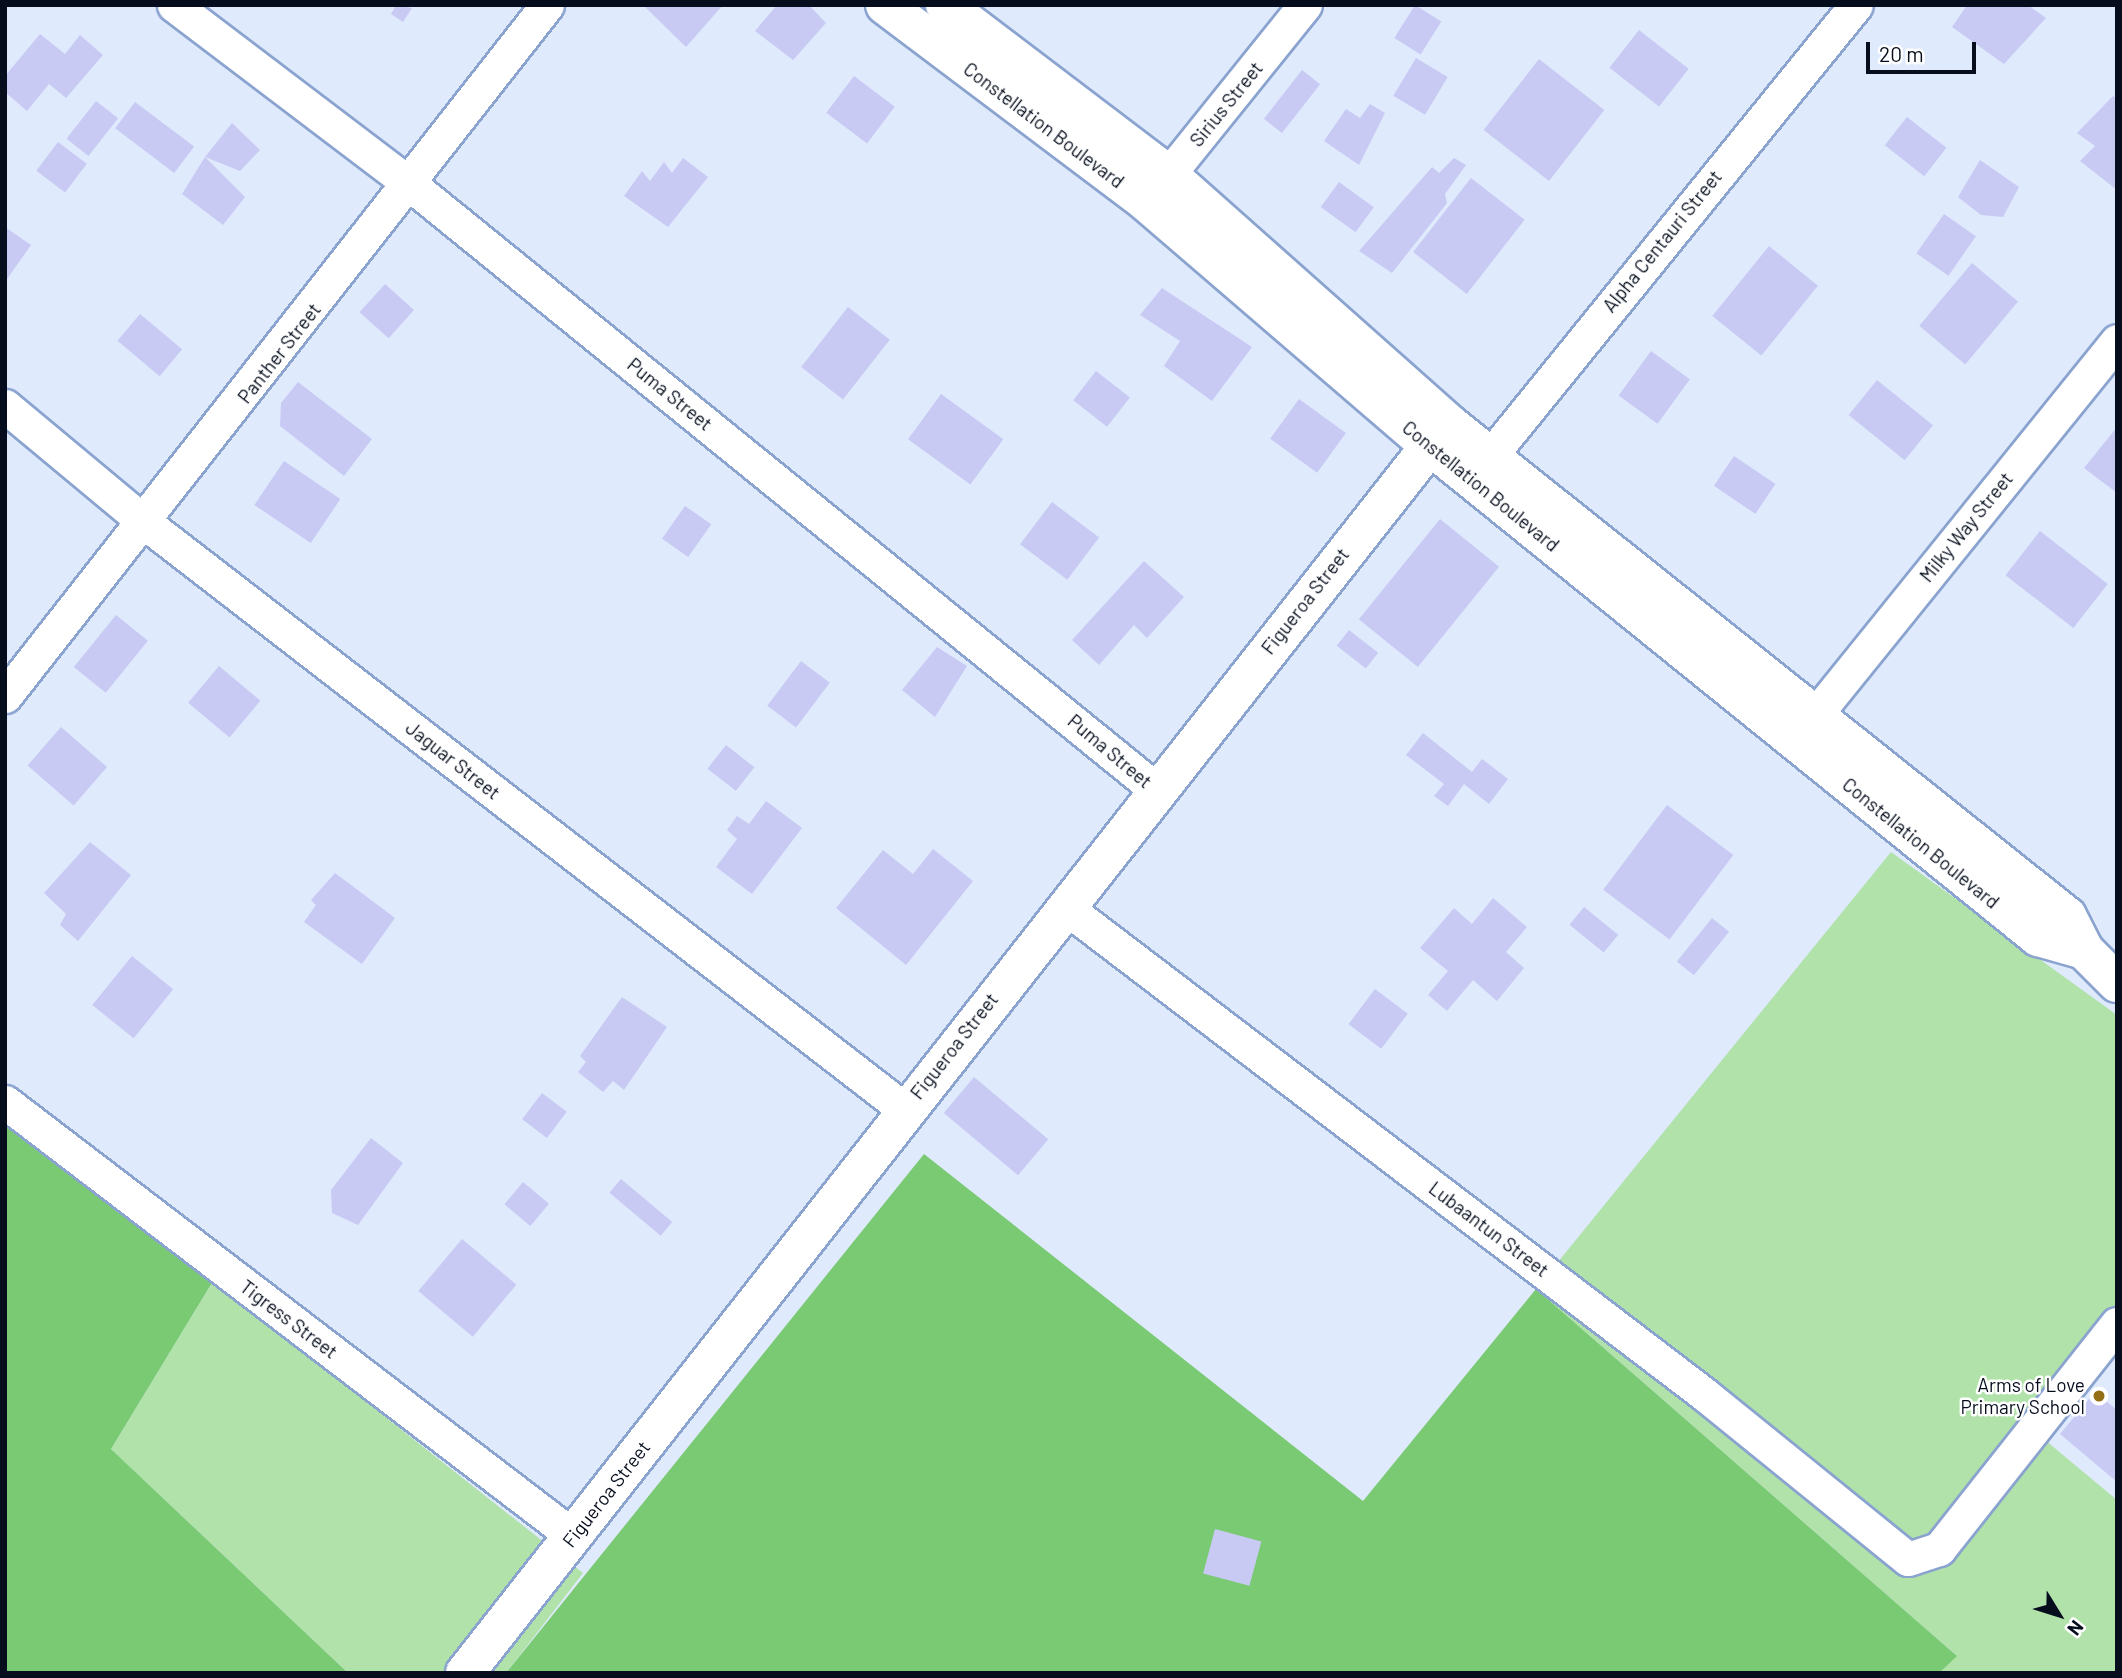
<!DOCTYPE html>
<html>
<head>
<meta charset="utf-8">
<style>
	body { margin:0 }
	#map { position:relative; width:2122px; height:1678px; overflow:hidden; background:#dfeafd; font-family:Barlow,sans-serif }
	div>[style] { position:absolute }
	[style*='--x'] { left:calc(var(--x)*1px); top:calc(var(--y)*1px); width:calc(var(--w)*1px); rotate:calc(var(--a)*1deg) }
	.green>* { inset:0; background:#b0e2aa }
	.forest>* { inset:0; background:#7ac973 }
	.building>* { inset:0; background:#c8caf4; transform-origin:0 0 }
	.roads { filter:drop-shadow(2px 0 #8aa3cf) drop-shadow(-2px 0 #8aa3cf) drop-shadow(0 2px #8aa3cf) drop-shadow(0 -2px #8aa3cf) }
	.minor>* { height:33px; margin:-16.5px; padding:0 16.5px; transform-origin:16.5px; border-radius:16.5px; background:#fff }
	.tertiary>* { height:38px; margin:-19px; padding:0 19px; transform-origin:19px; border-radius:19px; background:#fff }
	.dots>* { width:19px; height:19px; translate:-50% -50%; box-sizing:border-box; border:4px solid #fff; border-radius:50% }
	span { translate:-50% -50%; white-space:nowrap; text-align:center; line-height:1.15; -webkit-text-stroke:5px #fff; paint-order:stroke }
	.street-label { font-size:19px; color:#060e1d }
	.poi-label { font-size:19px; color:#060e1d }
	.right { translate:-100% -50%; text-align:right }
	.frame { position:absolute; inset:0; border:7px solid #060e1d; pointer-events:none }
	.north { position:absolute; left:2024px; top:1580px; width:70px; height:70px; -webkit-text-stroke:5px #fff; paint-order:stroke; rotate:128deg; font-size:19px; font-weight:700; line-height:28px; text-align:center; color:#060e1d }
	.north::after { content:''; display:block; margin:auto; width:24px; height:32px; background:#060e1d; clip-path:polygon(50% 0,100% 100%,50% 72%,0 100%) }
	.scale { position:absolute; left:1866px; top:42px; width:110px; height:32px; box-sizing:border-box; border:4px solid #060e1d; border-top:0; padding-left:9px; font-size:21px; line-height:24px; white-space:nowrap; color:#060e1d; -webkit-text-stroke:5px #fff; paint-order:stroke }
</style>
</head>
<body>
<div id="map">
	<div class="green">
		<i style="clip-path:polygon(1891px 852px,2117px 1015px,2117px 1352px,2045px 1440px,2117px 1500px,2117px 1673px,1939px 1673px,1956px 1655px,1536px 1289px)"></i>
		<i style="clip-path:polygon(213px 1281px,583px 1573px,506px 1673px,348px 1673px,111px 1449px)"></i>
	</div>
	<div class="forest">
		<i style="clip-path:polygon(5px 1117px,213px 1281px,111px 1449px,348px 1673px,5px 1673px)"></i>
		<i style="clip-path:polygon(924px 1154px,1363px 1501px,1536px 1289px,1957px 1656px,1939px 1673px,506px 1673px)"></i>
	</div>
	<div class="building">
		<i style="clip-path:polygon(396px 5px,412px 8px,403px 22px,391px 14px)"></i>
		<i style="clip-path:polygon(643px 5px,723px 5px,686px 47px)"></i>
		<i style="clip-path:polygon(777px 5px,809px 5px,826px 23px,793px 60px,755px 31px)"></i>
		<i style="left:1415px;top:5px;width:31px;height:39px;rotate:32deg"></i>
		<i style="clip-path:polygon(1967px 5px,2028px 5px,2046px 18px,2004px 64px,1952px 27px)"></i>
		<i style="left:1639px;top:30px;width:63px;height:48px;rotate:38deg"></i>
		<i style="clip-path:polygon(40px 34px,65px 54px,80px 35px,103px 55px,66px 98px,49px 84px,27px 111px,5px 92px,5px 76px)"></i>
		<i style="left:1416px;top:58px;width:37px;height:44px;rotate:31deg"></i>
		<i style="left:1539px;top:59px;width:83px;height:90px;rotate:38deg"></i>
		<i style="left:1302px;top:70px;width:23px;height:62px;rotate:38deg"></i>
		<i style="left:854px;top:76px;width:51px;height:46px;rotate:37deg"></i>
		<i style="clip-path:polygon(2113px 96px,2117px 99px,2117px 190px,2080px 161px,2095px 146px,2077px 133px)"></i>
		<i style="left:96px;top:101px;width:28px;height:48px;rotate:38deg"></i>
		<i style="left:135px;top:102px;width:74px;height:33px;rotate:37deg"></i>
		<i style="clip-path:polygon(1370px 104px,1385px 113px,1359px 165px,1324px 141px,1346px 109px,1360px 118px)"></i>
		<i style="left:1907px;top:117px;width:50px;height:36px;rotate:38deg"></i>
		<i style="clip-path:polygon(232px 123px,260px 150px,240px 171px,205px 157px)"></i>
		<i style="left:58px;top:142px;width:36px;height:36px;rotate:37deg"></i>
		<i style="clip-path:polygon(205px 157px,245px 197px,223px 225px,182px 194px)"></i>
		<i style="clip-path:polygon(683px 158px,708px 177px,668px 227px,624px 196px,642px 171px,650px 181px,664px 162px,672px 173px)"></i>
		<i style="clip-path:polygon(1454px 158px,1466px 165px,1445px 194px,1447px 203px,1392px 273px,1359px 251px,1432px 167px,1439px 173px)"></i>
		<i style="clip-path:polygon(1980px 160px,2019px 187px,2003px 217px,1981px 215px,1958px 197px)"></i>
		<i style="left:1471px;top:178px;width:68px;height:94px;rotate:38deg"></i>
		<i style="left:1339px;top:182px;width:43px;height:31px;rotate:36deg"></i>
		<i style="left:1944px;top:214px;width:39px;height:48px;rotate:35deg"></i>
		<i style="clip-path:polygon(5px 227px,31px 245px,5px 282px)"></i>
		<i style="left:1769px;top:246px;width:63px;height:90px;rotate:39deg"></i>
		<i style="left:1972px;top:263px;width:60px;height:82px;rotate:40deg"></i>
		<i style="left:385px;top:284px;width:39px;height:38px;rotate:42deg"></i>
		<i style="clip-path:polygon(1162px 288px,1252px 347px,1212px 401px,1164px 366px,1180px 341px,1140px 315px)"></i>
		<i style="left:848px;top:307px;width:53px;height:76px;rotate:38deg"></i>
		<i style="left:140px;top:314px;width:55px;height:35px;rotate:40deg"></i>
		<i style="left:1651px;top:351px;width:48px;height:55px;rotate:36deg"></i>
		<i style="left:1096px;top:371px;width:43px;height:37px;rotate:38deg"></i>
		<i style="left:1877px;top:380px;width:72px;height:45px;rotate:39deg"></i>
		<i style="clip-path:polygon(298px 382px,372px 439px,344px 476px,280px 426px,281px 403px)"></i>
		<i style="left:941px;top:394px;width:77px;height:56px;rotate:36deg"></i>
		<i style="left:1299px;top:399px;width:58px;height:49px;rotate:36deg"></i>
		<i style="clip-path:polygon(2117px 427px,2117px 493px,2084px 468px)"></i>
		<i style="left:1734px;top:456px;width:50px;height:36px;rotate:34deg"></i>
		<i style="left:284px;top:461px;width:68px;height:53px;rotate:34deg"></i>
		<i style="left:1052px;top:502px;width:59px;height:53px;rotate:37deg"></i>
		<i style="left:685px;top:506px;width:32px;height:40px;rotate:35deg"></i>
		<i style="left:1440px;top:519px;width:76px;height:129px;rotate:39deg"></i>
		<i style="left:2040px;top:531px;width:86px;height:56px;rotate:38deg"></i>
		<i style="clip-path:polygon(1144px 561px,1184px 597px,1147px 638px,1134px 625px,1099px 665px,1072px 640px)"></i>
		<i style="left:116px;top:615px;width:41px;height:67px;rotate:39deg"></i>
		<i style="left:1349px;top:630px;width:37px;height:20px;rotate:38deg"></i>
		<i style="clip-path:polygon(937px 647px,967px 666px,935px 717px,902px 690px)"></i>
		<i style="left:801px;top:661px;width:36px;height:56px;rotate:37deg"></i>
		<i style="left:219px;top:666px;width:54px;height:48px;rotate:40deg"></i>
		<i style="left:61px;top:727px;width:61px;height:51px;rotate:41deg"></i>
		<i style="clip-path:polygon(1423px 733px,1472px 772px,1482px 759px,1508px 779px,1489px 804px,1464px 784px,1448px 806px,1434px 796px,1444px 784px,1406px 755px)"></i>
		<i style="left:726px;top:745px;width:36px;height:30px;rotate:38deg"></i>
		<i style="clip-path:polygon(766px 801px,802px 828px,752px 894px,716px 867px,737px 839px,727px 830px,737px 816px,749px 824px)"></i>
		<i style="left:1667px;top:805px;width:83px;height:106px;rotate:37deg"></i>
		<i style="clip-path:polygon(90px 842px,131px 875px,78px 941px,60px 925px,66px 914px,44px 893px)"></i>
		<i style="clip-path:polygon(933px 849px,973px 881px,906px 965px,836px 908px,883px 850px,913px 874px)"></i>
		<i style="clip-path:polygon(335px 873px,395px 918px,362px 964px,304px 922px,316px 905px,311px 900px)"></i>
		<i style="clip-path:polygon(1493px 898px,1527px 927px,1506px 952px,1524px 968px,1497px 1001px,1473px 980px,1447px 1011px,1428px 995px,1448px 971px,1420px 948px,1454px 908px,1472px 924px)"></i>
		<i style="left:1584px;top:907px;width:44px;height:23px;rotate:39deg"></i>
		<i style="left:1712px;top:918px;width:22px;height:56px;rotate:39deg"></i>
		<i style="left:132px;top:956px;width:53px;height:63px;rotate:39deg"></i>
		<i style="left:1375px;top:989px;width:41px;height:44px;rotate:37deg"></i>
		<i style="clip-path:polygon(622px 997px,667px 1027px,624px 1090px,613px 1081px,603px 1092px,578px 1072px,586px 1062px,580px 1056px)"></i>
		<i style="left:974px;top:1077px;width:97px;height:47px;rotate:40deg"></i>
		<i style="left:542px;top:1093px;width:31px;height:33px;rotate:37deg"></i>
		<i style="clip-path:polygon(371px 1138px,403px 1163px,358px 1225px,332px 1213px,331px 1190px)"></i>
		<i style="left:621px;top:1179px;width:67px;height:18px;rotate:40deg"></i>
		<i style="left:523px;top:1182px;width:34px;height:29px;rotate:40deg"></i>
		<i style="left:462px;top:1239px;width:71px;height:68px;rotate:40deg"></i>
		<i style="clip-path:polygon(2095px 1392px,2117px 1410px,2117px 1482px,2060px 1434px)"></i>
		<i style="left:1215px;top:1529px;width:48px;height:46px;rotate:15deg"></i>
	</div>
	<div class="roads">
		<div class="minor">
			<i style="--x:174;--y:5;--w:298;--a:37.2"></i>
			<i style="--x:411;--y:185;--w:962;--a:39.05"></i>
			<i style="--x:1152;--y:195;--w:244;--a:-51.2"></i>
			<i style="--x:5;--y:406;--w:181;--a:39.8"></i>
			<i style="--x:144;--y:522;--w:960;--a:37.68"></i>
			<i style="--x:1474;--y:476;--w:606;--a:-50.96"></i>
			<i style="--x:5;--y:696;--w:878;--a:-51.89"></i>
			<i style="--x:1816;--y:714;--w:479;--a:-51.1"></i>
			<i style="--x:1065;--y:907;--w:803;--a:37.31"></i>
			<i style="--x:1704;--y:1394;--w:262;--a:39"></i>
			<i style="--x:1908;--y:1559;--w:33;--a:-18"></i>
			<i style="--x:1939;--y:1549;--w:287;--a:-51.7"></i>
			<i style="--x:5;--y:1102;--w:715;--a:37.38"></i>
		</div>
		<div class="tertiary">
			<i style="--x:885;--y:5;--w:327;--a:37"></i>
			<i style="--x:1146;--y:202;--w:373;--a:40.7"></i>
			<i style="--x:1429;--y:445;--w:783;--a:38.93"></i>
			<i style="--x:2038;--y:937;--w:48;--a:15.8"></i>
			<i style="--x:945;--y:5;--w:280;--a:37.2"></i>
			<i style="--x:1168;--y:174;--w:375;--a:41.6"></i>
			<i style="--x:1448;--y:423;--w:791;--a:38.54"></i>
			<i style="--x:2067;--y:916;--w:38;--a:63"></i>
			<i style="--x:2084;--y:950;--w:47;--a:45"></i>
			<i style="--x:465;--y:1673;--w:1590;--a:-51.82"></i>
		</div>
	</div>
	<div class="dots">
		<i style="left:2099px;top:1396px;background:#956e18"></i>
	</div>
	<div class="street-label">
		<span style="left:1226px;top:104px;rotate:-51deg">Sirius Street</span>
		<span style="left:1044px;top:125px;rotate:37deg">Constellation Boulevard</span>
		<span style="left:1662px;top:241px;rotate:-51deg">Alpha Centauri Street</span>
		<span style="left:279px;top:353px;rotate:-52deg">Panther Street</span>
		<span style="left:670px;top:394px;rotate:39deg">Puma Street</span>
		<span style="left:1481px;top:486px;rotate:39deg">Constellation Boulevard</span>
		<span style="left:1966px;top:527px;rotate:-51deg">Milky Way Street</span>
		<span style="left:1305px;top:601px;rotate:-52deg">Figueroa Street</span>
		<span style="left:1110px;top:751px;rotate:40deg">Puma Street</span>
		<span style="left:453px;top:760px;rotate:38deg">Jaguar Street</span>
		<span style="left:1921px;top:843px;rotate:39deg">Constellation Boulevard</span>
		<span style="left:954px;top:1046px;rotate:-52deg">Figueroa Street</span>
		<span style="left:1489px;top:1229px;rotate:37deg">Lubaantun Street</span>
		<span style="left:289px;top:1319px;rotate:37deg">Tigress Street</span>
		<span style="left:606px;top:1494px;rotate:-52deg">Figueroa Street</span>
	</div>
	<div class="poi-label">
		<span class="right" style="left:2085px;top:1396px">Arms of Love<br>Primary School</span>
	</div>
	<div class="frame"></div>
	<div class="north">N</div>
	<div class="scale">20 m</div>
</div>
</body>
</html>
